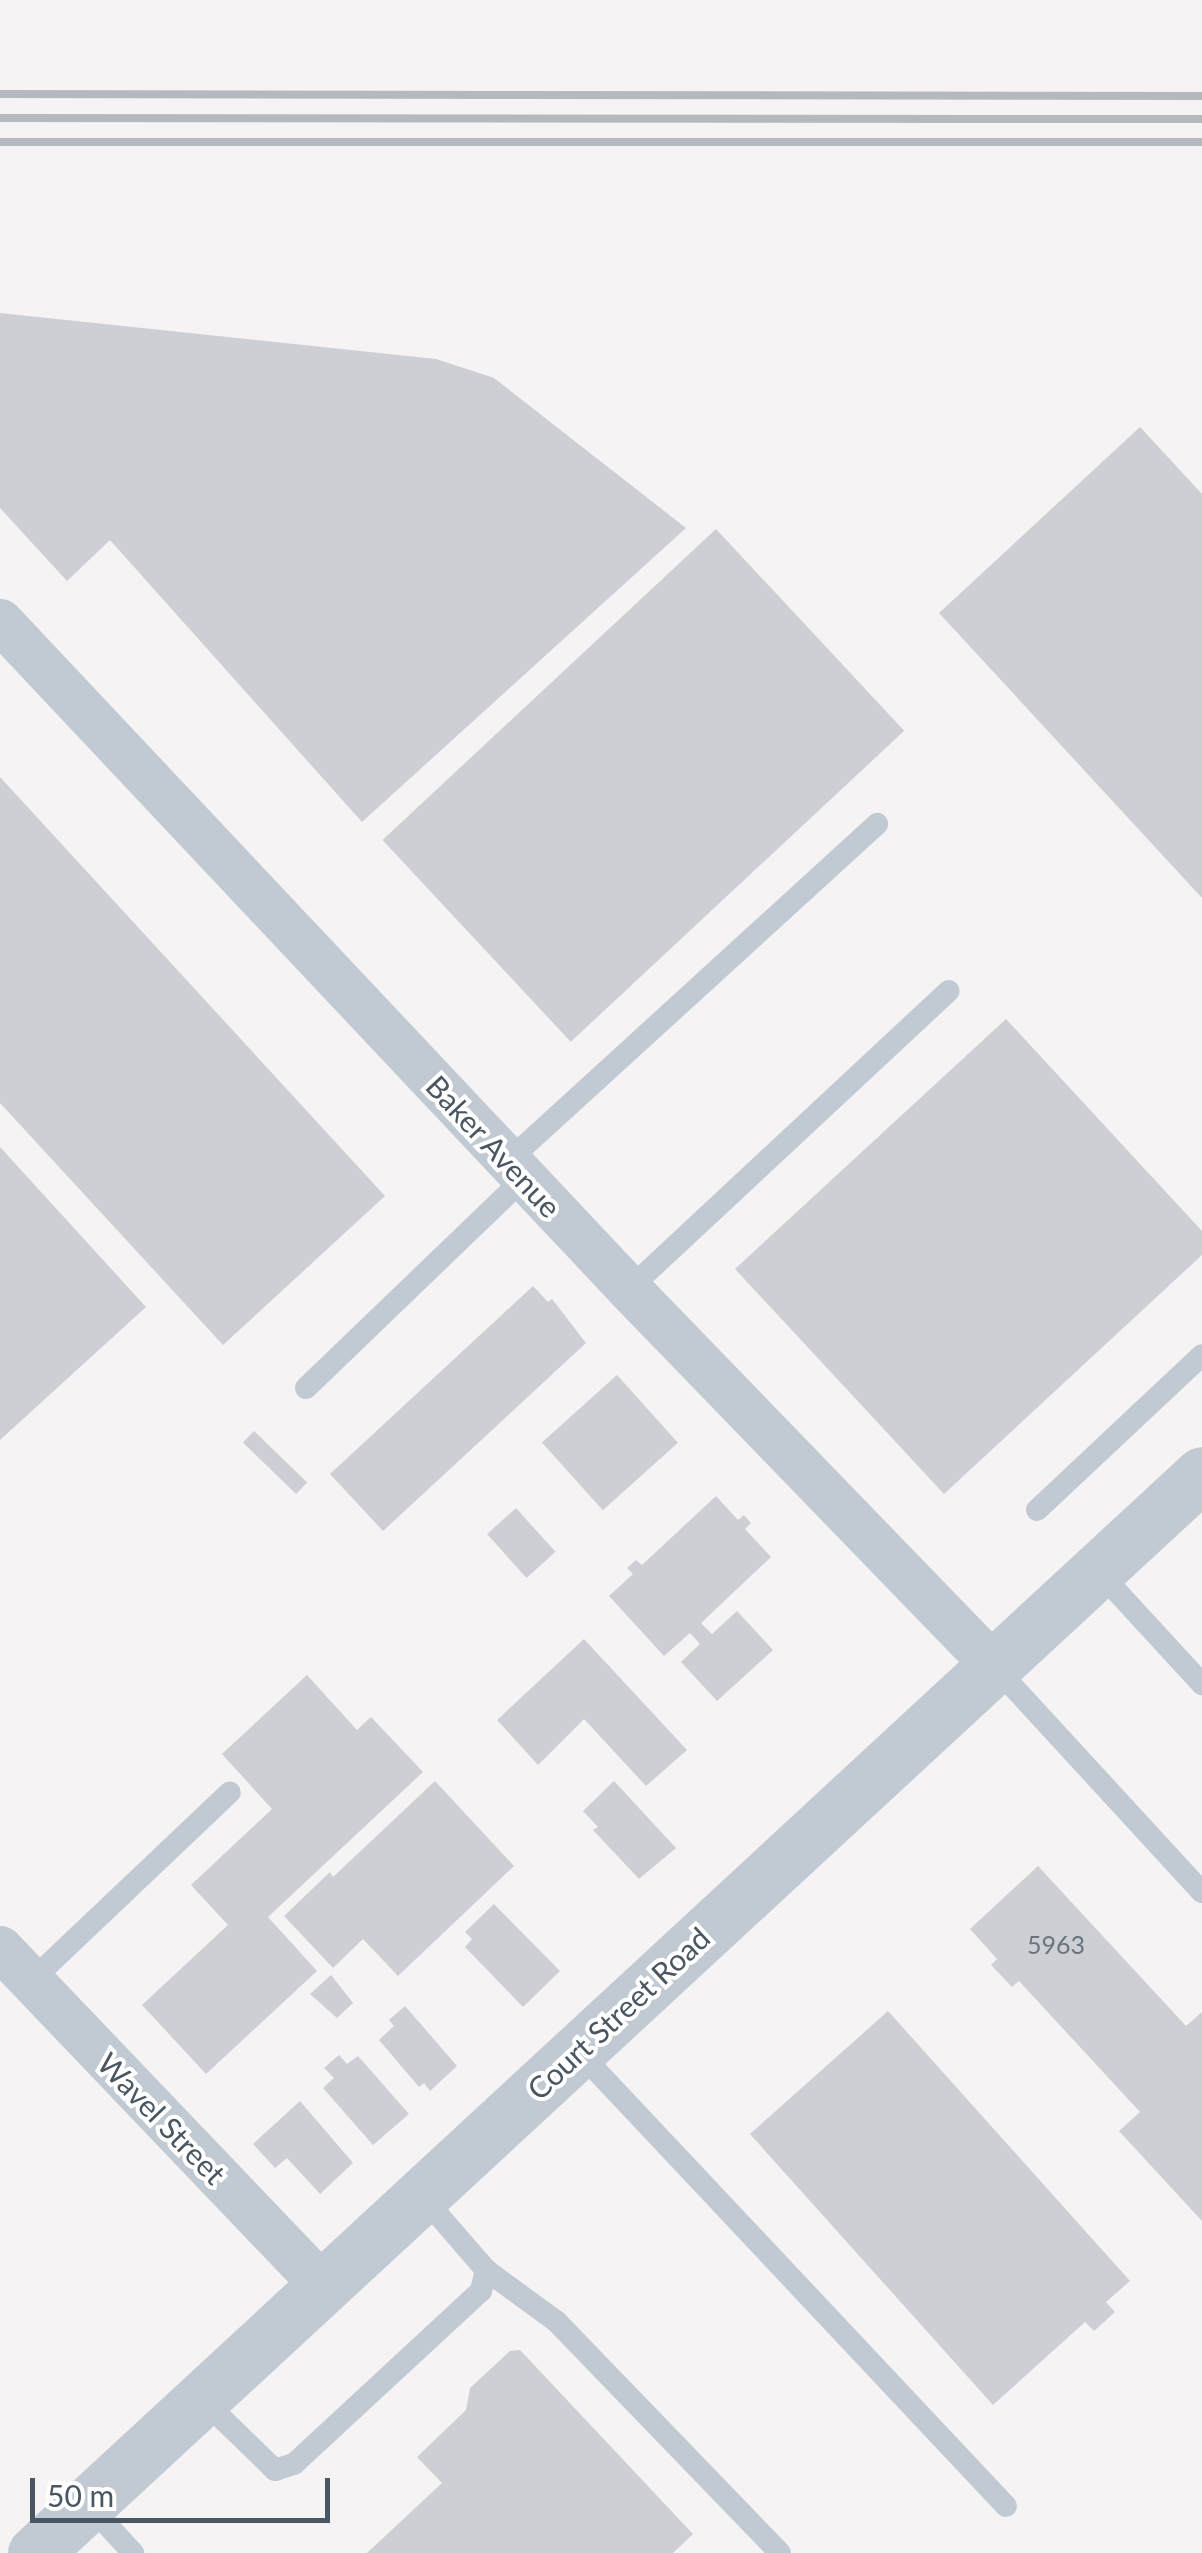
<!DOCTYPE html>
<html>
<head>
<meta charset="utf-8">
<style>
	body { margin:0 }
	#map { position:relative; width:1202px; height:2553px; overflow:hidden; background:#f5f3f3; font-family:Lato,sans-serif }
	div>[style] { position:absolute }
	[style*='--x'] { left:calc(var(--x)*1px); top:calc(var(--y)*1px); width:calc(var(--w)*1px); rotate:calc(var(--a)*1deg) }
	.building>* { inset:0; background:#cdcfd5; transform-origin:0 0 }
	.service>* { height:22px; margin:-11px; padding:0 11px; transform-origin:11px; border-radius:11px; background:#c1cad2 }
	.minor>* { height:45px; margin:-22.5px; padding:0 22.5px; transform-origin:22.5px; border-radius:22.5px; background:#c1cad2 }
	.tertiary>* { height:55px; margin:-27.5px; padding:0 27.5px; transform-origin:27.5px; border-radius:27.5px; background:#c1cad2 }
	.rail>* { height:8px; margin:-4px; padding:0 4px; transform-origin:4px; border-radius:4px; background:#b5b8bd }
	span { translate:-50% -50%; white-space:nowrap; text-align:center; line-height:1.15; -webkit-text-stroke:8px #fff; paint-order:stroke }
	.number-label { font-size:25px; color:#6b747e }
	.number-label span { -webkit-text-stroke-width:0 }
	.street-label { font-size:30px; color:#4a5661 }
	.scale { position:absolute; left:30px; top:2478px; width:300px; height:45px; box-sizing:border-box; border:5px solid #4a5661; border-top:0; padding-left:12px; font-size:30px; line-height:35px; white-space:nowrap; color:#4a5661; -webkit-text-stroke:8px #fff; paint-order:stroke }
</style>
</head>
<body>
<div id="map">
	<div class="building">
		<i style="clip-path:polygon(0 313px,436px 359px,494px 378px,686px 528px,362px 822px,110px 540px,67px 581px,0 508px)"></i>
		<i style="clip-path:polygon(1140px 427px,1202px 494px,1202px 898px,939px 613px)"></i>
		<i style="left:716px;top:529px;width:276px;height:456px;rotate:47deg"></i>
		<i style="clip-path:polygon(0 777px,385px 1196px,223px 1345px,0 1103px)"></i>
		<i style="clip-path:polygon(1006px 1019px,1202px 1231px,1202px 1255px,944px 1494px,735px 1269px)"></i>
		<i style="clip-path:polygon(0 1147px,146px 1307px,0 1440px)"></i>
		<i style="clip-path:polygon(533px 1286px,548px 1302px,552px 1299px,586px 1343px,383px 1531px,330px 1474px)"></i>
		<i style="left:617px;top:1375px;width:91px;height:101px;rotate:48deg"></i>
		<i style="left:254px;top:1431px;width:74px;height:16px;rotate:44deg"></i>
		<i style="clip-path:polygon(716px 1496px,738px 1520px,744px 1515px,751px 1523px,745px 1529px,771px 1557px,701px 1623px,712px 1634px,737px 1611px,773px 1650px,717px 1701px,681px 1662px,700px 1644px,690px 1633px,664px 1656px,609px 1596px,633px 1574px,627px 1568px,636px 1560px,642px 1565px)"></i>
		<i style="left:516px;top:1508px;width:59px;height:39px;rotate:48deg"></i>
		<i style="clip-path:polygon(584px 1639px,687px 1750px,646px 1786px,584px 1719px,538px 1765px,497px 1720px)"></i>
		<i style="clip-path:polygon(307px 1675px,357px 1730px,371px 1717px,423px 1772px,268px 1917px,317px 1971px,206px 2074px,142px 2005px,228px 1925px,191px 1885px,272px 1809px,222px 1754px)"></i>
		<i style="clip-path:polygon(435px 1781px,514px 1866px,398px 1976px,363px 1939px,333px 1968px,284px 1916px,330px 1872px,333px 1877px)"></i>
		<i style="clip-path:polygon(614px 1781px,676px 1848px,639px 1879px,593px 1830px,598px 1827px,583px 1811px)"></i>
		<i style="clip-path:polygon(1038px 1866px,1186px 2026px,1202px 2012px,1202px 2221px,1119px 2131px,1140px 2112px,1019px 1981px,1012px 1987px,991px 1965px,997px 1959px,970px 1929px)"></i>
		<i style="clip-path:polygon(494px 1904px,560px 1971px,523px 2007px,465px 1947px,472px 1939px,465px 1932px)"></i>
		<i style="clip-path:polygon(331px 1975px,353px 2003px,337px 2018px,310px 1994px)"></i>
		<i style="clip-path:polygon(405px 2006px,457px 2066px,430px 2091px,424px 2083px,419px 2087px,379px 2040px,394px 2026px,389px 2020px)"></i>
		<i style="clip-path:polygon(888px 2011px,1130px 2281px,1106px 2302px,1115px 2312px,1094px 2331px,1085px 2322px,993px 2405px,750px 2134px)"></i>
		<i style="clip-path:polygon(339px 2055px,347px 2064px,358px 2056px,409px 2114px,373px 2145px,323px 2088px,334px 2078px,324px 2068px)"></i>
		<i style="clip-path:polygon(300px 2101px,353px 2163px,320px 2194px,287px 2158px,275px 2168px,253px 2144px)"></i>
		<i style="clip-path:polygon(520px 2350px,693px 2534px,673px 2553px,367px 2553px,442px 2483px,417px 2457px,466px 2410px,470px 2388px,510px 2351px)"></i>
	</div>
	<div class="service">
		<i style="--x:508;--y:1161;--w:500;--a:-42.4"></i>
		<i style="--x:629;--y:1289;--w:437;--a:-43"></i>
		<i style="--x:306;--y:1388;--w:303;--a:-43.9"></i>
		<i style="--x:1037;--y:1510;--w:226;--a:-43.2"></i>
		<i style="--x:1098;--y:1571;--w:154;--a:47.4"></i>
		<i style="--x:994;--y:1666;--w:307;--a:47.4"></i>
		<i style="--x:31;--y:1981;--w:274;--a:-43.5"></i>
		<i style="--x:577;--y:2050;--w:626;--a:46.75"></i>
		<i style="--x:486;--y:2270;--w:88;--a:36.2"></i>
		<i style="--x:557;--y:2322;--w:321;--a:46"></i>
		<i style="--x:202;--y:2399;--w:102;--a:44.2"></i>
		<i style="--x:275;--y:2470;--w:20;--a:-18"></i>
		<i style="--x:294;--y:2464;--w:255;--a:-42.8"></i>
		<i style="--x:481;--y:2291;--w:22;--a:-77"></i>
		<i style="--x:486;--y:2270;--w:99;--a:-130.9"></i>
		<i style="--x:88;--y:2504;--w:67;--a:47.4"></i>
	</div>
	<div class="minor">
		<i style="--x:0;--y:621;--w:918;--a:46.72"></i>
		<i style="--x:629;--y:1289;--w:525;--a:45.93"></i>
		<i style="--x:0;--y:1948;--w:469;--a:46.3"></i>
	</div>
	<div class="tertiary">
		<i style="--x:35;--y:2553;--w:1589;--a:-42.76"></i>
	</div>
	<div class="rail">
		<i style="--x:0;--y:94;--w:1202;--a:0.1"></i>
		<i style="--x:0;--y:118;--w:1202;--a:0.05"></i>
		<i style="--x:0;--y:142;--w:1202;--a:0"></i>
	</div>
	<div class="number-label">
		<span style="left:1056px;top:1944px">5963</span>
	</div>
	<div class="street-label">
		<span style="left:494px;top:1146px;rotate:47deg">Baker Avenue</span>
		<span style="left:618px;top:2013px;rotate:-43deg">Court Street Road</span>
		<span style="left:162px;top:2118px;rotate:46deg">Wavel Street</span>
	</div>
	<div class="scale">50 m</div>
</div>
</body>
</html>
